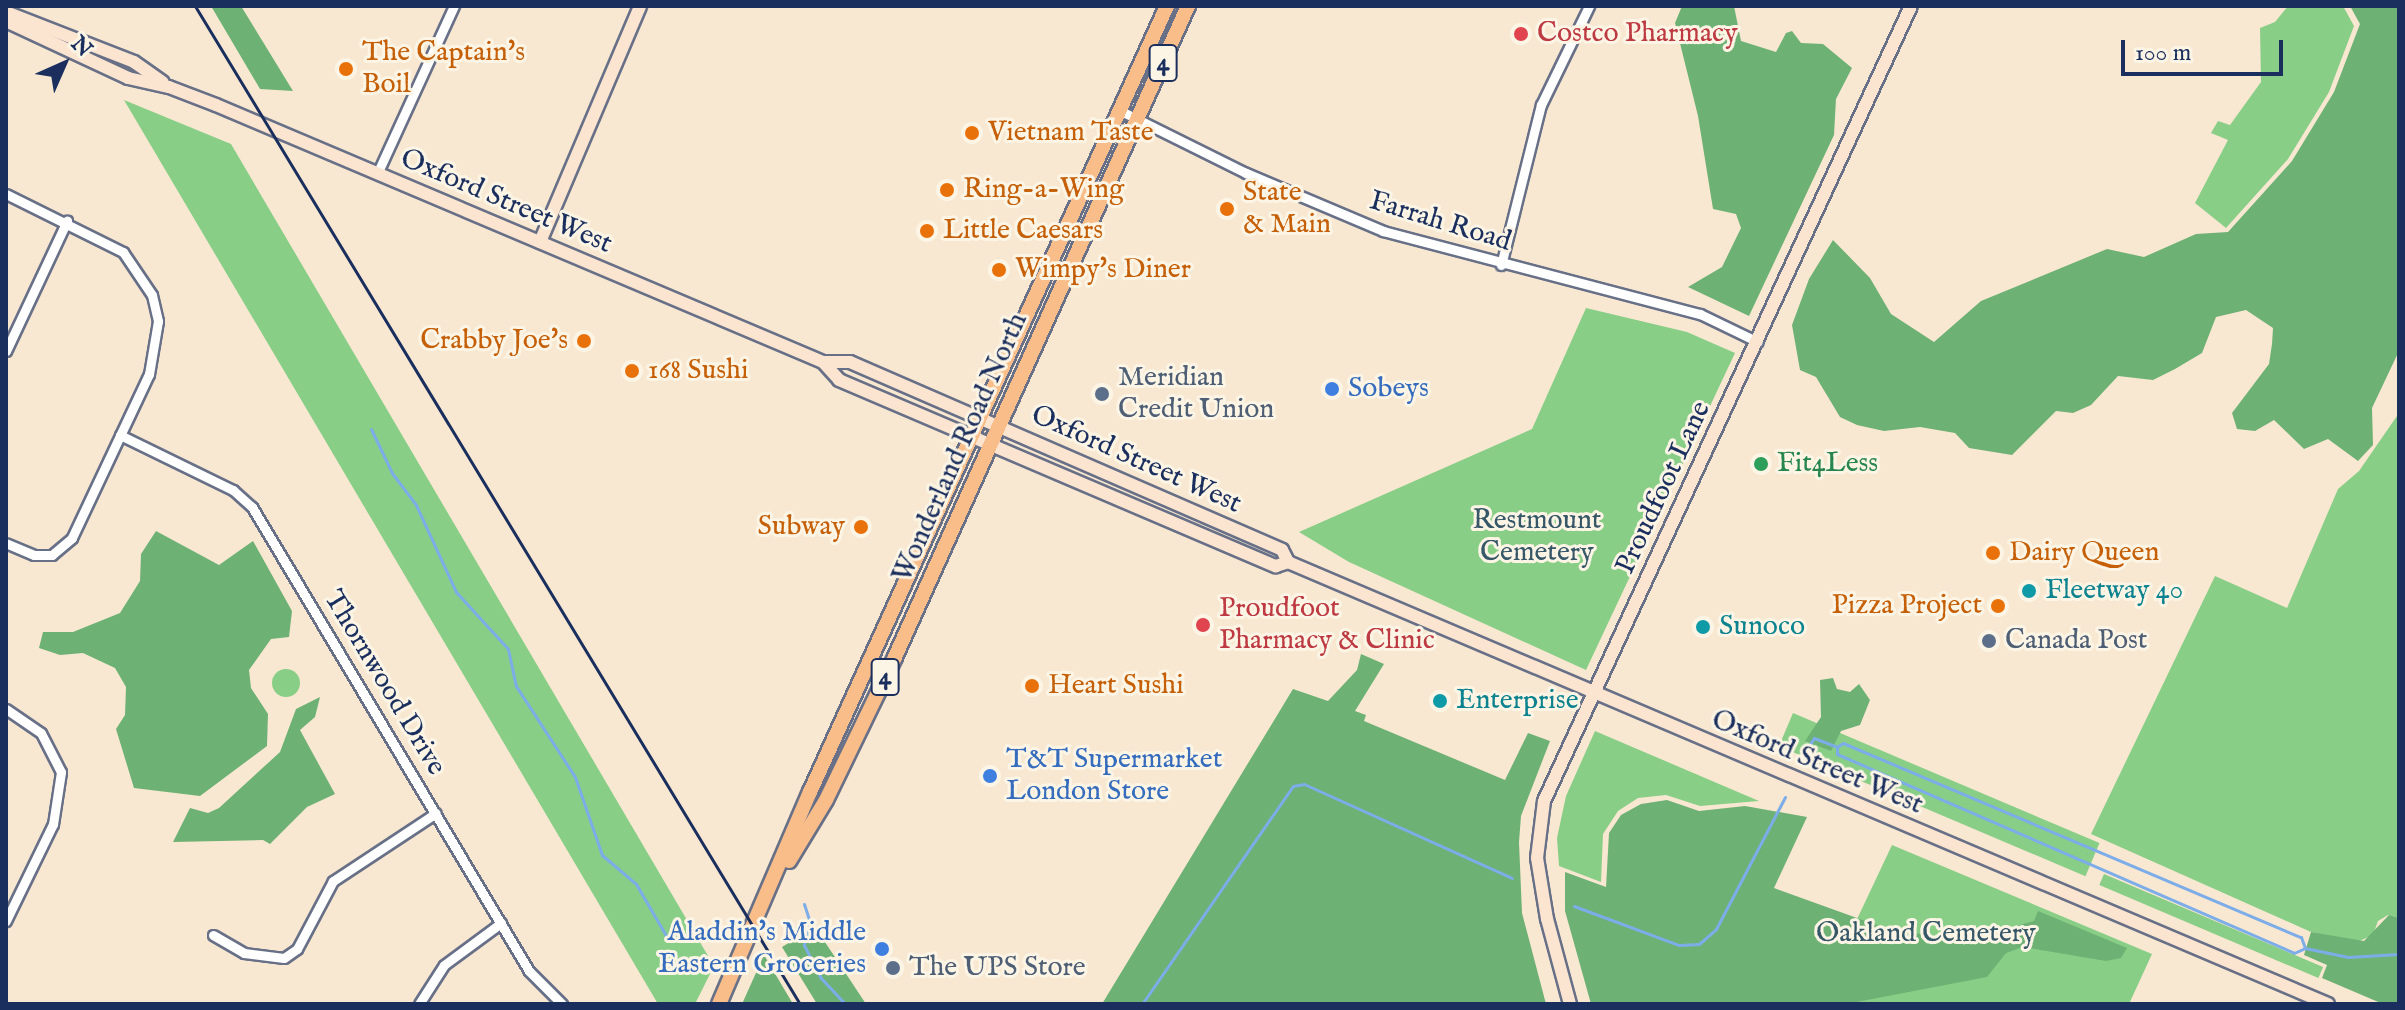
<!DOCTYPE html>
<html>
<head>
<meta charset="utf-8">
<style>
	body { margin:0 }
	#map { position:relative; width:2405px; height:1010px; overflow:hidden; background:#f8e8d2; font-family:"IM FELL English",serif }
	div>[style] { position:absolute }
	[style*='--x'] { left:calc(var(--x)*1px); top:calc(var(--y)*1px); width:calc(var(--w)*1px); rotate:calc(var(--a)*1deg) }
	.green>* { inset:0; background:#89ce87; transform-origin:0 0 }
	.round { border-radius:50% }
	.forest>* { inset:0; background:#6eb174 }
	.stream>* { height:3px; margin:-1.5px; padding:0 1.5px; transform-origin:1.5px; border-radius:1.5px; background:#7dade8 }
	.roads { filter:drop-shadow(2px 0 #687087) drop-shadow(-2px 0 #687087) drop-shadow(0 2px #687087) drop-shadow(0 -2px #687087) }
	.street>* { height:9px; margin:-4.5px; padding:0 4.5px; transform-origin:4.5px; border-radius:4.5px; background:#fff }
	.secondary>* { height:12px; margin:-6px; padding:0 6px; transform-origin:6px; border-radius:6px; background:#fce5d0 }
	.primary>* { height:14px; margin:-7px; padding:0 7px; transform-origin:7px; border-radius:7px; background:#f8bd89 }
	.rail>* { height:3px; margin:-1.5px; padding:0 1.5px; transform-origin:1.5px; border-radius:1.5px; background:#1b2f5e }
	.dots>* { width:22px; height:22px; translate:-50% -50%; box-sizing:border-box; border:4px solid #fcf5e5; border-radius:50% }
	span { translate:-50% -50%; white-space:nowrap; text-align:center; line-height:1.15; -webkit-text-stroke:6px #fcf5e5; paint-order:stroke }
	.shield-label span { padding:2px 6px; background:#fcf5e5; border:2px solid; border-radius:6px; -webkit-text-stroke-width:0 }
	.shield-label { font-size:26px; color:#1b2f5e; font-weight:700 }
	.health-label { font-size:28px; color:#be3a42 }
	.left { translate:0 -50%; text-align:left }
	.food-label { font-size:28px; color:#c56008 }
	.right { translate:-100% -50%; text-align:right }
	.street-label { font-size:28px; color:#1b2f5e }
	.service-label { font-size:28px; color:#4e5e75 }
	.shop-label { font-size:28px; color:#366cbe }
	.leisure-label { font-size:28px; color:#27864d }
	.park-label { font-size:28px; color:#365768 }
	.culture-label { font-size:28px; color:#0d838f }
	.frame { position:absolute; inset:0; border:8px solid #1b2f5e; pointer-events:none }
	.north { position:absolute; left:24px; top:24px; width:80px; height:80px; -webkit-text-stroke:6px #fcf5e5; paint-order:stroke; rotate:45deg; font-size:22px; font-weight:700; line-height:32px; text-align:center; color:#1b2f5e }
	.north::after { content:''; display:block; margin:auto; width:28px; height:36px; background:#1b2f5e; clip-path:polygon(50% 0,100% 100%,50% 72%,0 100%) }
	.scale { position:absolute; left:2121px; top:40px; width:162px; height:36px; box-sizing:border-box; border:4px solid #1b2f5e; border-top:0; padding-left:10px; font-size:24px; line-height:28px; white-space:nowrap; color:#1b2f5e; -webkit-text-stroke:6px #fcf5e5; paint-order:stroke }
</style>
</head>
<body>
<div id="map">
	<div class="green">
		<i style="clip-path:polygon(2288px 6px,2343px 6px,2354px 26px,2329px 92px,2288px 159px,2226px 228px,2195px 203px,2228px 140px,2211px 133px,2218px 121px,2230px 125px,2261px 82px,2260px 28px,2275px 22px)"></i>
		<i style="clip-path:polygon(124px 100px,231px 144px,714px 966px,695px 1004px,658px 1004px)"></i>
		<i style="clip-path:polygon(1586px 308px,1687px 332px,1735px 353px,1586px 670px,1349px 562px,1299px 532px,1532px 429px)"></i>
		<i style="clip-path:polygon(2399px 413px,2399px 918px,2388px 915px,2378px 921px,2373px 935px,2355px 943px,2311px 932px,2091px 834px,2215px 576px,2287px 608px,2338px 489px,2359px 471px)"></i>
		<i class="round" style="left:272px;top:669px;width:28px;height:28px"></i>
		<i style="left:1793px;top:713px;width:333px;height:36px;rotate:23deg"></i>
		<i style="clip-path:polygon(1595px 731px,1759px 801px,1700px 806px,1666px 795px,1638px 798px,1618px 811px,1603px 834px,1601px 882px,1559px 866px,1557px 838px,1566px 796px)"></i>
		<i style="clip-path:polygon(1892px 845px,2152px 954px,2129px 1004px,1817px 1004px)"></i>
		<i style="left:2104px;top:874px;width:238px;height:12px;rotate:23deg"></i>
	</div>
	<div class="forest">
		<i style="clip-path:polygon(211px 6px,241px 6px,293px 91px,260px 89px)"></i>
		<i style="clip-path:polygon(1682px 6px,1734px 6px,1741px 41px,1776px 52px,1786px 33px,1792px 31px,1801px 43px,1823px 44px,1852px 68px,1836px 99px,1834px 135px,1749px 316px,1688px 287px,1722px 267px,1741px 228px,1736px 214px,1713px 209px,1698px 116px,1675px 23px)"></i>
		<i style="clip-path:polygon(2350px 6px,2399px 6px,2399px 351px,2372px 408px,2373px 445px,2358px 461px,2328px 439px,2304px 449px,2274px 420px,2255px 431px,2237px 429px,2232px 413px,2269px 364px,2272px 344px,2273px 328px,2246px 310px,2216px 317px,2202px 353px,2175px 369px,2153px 380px,2118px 376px,2091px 405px,2073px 413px,2056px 411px,2012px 455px,1969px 448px,1955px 433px,1920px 427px,1884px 431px,1857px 425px,1840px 417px,1816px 377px,1800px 370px,1792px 325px,1809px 279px,1833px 240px,1870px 278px,1891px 314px,1934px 342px,1981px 301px,2107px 249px,2144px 257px,2196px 234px,2228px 232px,2292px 161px,2334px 92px,2360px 24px)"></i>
		<i style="clip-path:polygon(156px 531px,219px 565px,253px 541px,292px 611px,289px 637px,271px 639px,249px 670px,251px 688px,268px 714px,267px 746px,200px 796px,134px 788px,116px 729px,125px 715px,126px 687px,115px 668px,83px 653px,60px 655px,39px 648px,43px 632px,73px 632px,120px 613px,140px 581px,141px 554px)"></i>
		<i style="clip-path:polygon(1361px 654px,1384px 664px,1355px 711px,1366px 715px,1364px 721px,1505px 780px,1528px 733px,1550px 741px,1521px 816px,1519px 842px,1522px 913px,1546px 1004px,1102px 1004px,1293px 689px,1328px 701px,1357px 670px)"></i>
		<i style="clip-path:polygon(1833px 678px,1837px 689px,1850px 692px,1859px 684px,1870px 700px,1860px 725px,1841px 731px,1831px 751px,1805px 741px,1821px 717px,1820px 680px)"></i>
		<i style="clip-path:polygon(320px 697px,315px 717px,300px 730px,335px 794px,307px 807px,270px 844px,263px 840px,173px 842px,190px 808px,208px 813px,219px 808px,280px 752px,296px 709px)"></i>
		<i style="clip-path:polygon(1667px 800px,1699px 811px,1745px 806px,1807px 817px,1774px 888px,1893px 931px,1942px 936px,2009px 928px,2034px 921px,2038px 911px,2127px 948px,2121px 958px,2106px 961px,2023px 947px,2006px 953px,1987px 977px,1846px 1004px,1591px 1004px,1565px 911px,1565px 872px,1606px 887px,1609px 833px,1621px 815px,1641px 804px)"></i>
		<i style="clip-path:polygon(2389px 915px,2399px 918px,2399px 1004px,2383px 1004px,2322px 978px,2327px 965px,2304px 955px,2311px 932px,2364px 941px)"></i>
		<i style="clip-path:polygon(815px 927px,866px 1004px,817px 1004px,782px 947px)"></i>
		<i style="clip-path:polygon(764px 955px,793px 1004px,742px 1004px)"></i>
	</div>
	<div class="stream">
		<i style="--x:371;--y:429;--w:49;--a:64.5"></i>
		<i style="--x:392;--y:473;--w:40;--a:53"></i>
		<i style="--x:416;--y:505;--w:96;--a:65.3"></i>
		<i style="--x:456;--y:592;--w:77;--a:47.6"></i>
		<i style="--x:508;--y:649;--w:38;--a:78"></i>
		<i style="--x:516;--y:686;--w:108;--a:57"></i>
		<i style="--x:575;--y:777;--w:83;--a:70.9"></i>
		<i style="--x:602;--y:855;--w:45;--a:40.5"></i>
		<i style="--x:636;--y:884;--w:64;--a:59.8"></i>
		<i style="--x:1837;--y:747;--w:7;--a:-34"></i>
		<i style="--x:1843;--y:743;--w:497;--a:23"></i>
		<i style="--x:2301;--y:937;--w:12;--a:70"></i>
		<i style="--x:1801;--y:758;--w:24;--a:-57"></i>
		<i style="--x:1814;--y:738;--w:25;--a:21"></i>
		<i style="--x:1837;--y:747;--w:7;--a:90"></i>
		<i style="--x:1837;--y:754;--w:498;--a:23.5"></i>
		<i style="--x:2294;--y:953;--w:12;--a:-24"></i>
		<i style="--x:2305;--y:948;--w:44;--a:11.8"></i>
		<i style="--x:2348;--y:957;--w:51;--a:-3.4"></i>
		<i style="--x:804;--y:904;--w:19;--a:72"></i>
		<i style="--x:810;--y:922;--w:24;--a:105"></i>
		<i style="--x:804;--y:945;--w:36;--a:63"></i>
		<i style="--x:820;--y:977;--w:37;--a:47"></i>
		<i style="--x:1574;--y:906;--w:112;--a:20.4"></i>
		<i style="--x:1679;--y:945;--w:20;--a:-3"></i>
		<i style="--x:1699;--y:944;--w:23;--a:-41"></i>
		<i style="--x:1716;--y:929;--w:149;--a:-62.4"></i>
		<i style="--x:1142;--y:1004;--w:265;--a:-55.3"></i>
		<i style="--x:1293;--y:786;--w:11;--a:-10"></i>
		<i style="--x:1304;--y:784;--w:228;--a:24.3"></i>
	</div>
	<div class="roads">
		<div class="street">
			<i style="--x:1121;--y:111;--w:140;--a:26.4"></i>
			<i style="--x:1246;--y:173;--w:149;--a:22.9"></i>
			<i style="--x:1383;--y:231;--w:328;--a:14.7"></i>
			<i style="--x:1700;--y:314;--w:64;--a:25.8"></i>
			<i style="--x:377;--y:174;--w:185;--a:-65.4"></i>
			<i style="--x:6;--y:194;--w:131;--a:26.4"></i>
			<i style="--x:123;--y:252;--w:52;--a:56"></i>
			<i style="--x:152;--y:295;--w:27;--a:77"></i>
			<i style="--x:158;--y:321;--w:54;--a:99.6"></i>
			<i style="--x:149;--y:374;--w:181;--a:115.2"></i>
			<i style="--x:72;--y:538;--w:26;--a:140"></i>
			<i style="--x:52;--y:555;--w:18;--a:180"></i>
			<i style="--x:34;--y:555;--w:30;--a:-157"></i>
			<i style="--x:1501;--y:265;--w:165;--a:-76"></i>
			<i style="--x:1541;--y:105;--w:110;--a:-64.1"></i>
			<i style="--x:6;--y:351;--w:144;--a:-64.9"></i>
			<i style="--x:120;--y:435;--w:126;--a:26"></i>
			<i style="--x:233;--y:490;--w:25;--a:42"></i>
			<i style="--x:252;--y:507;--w:540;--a:59.16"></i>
			<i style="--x:529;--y:971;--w:47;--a:45"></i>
			<i style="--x:6;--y:709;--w:42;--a:34.4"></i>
			<i style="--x:41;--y:733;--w:44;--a:62.9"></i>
			<i style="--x:61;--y:772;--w:53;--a:98.7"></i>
			<i style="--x:53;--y:824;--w:108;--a:115.9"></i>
			<i style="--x:213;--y:935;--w:36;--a:30"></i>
			<i style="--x:244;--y:953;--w:40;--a:7.1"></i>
			<i style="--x:284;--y:958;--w:16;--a:-35"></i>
			<i style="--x:297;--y:949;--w:77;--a:-62.1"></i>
			<i style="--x:333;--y:881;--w:123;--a:-33.4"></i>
			<i style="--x:419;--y:1004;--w:46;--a:-57.3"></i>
			<i style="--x:444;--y:965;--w:71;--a:-36.4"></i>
		</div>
		<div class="secondary">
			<i style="--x:6;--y:12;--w:137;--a:21.3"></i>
			<i style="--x:134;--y:62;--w:35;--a:35"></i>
			<i style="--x:6;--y:21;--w:135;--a:25"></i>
			<i style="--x:128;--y:78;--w:42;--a:12.4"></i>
			<i style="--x:169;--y:87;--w:50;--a:21"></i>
			<i style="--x:216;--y:105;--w:659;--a:22.95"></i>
			<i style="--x:823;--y:362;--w:27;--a:0"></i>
			<i style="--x:850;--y:362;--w:471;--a:23.5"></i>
			<i style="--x:1282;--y:550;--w:13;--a:63"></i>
			<i style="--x:540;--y:242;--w:256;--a:-67"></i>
			<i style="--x:823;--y:362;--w:24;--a:48"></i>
			<i style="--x:839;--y:380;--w:475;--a:23.1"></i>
			<i style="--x:1276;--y:566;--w:13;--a:-18"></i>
			<i style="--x:1288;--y:562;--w:1130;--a:23.03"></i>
			<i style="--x:1570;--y:1004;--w:88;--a:-105.1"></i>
			<i style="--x:1547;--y:919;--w:62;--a:-99.3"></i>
			<i style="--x:1537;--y:858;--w:57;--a:-83"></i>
			<i style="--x:1544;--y:801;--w:876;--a:-65.22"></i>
		</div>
		<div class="primary">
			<i style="--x:789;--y:861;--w:71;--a:-58.8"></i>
			<i style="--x:826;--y:800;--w:159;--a:-64.2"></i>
			<i style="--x:895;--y:657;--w:714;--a:-65.77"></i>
			<i style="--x:719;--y:1004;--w:231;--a:-66.8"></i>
			<i style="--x:810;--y:792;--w:863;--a:-65.57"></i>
		</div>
	</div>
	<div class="rail">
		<i style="--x:195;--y:6;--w:1167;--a:58.78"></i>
	</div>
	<div class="dots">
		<i style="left:1521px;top:34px;background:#e0444e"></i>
		<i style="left:346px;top:69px;background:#e8710a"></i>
		<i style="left:972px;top:133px;background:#e8710a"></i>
		<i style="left:947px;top:190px;background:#e8710a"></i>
		<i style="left:1227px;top:209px;background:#e8710a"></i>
		<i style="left:927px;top:231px;background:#e8710a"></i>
		<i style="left:999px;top:270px;background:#e8710a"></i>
		<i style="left:584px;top:341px;background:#e8710a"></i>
		<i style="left:632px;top:371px;background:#e8710a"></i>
		<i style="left:1332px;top:389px;background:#3f7fe0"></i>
		<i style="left:1102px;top:394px;background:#5c6f8a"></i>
		<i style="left:1761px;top:464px;background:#2e9e5b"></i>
		<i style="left:861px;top:527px;background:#e8710a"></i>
		<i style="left:1993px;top:553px;background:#e8710a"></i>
		<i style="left:2029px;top:591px;background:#0f9aa8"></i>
		<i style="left:1998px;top:606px;background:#e8710a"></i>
		<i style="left:1203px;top:625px;background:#e0444e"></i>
		<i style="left:1703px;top:627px;background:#0f9aa8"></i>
		<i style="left:1989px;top:641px;background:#5c6f8a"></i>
		<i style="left:1032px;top:686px;background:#e8710a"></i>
		<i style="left:1440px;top:701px;background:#0f9aa8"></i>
		<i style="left:990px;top:776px;background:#3f7fe0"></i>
		<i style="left:882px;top:949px;background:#3f7fe0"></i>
		<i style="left:893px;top:968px;background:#5c6f8a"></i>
	</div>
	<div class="shield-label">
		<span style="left:1163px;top:63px">4</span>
		<span style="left:885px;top:677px">4</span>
	</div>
	<div class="health-label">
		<span class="left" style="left:1537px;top:34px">Costco Pharmacy</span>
		<span class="left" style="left:1219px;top:625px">Proudfoot<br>Pharmacy &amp; Clinic</span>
	</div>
	<div class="food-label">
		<span class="left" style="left:362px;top:69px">The Captain's<br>Boil</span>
		<span class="left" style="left:988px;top:133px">Vietnam Taste</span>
		<span class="left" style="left:963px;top:190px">Ring-a-Wing</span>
		<span class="left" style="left:1243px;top:209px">State<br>&amp; Main</span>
		<span class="left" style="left:943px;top:231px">Little Caesars</span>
		<span class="left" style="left:1015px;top:270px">Wimpy's Diner</span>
		<span class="right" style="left:568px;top:341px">Crabby Joe's</span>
		<span class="left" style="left:648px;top:371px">168 Sushi</span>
		<span class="right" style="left:845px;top:527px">Subway</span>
		<span class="left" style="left:2009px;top:553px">Dairy Queen</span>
		<span class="right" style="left:1982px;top:606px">Pizza Project</span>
		<span class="left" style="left:1048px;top:686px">Heart Sushi</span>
	</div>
	<div class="street-label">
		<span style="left:506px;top:202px;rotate:23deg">Oxford Street West</span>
		<span style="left:1440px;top:222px;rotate:17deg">Farrah Road</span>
		<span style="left:961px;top:448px;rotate:-66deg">Wonderland Road North</span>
		<span style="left:1136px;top:460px;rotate:24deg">Oxford Street West</span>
		<span style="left:1664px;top:488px;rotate:-65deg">Proudfoot Lane</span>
		<span style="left:384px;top:683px;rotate:59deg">Thornwood Drive</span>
		<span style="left:1817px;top:763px;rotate:23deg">Oxford Street West</span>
	</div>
	<div class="service-label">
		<span class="left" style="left:1118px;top:394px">Meridian<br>Credit Union</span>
		<span class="left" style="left:2005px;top:641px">Canada Post</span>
		<span class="left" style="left:909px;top:968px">The UPS Store</span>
	</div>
	<div class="shop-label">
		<span class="left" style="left:1348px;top:389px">Sobeys</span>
		<span class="left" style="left:1006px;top:776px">T&amp;T Supermarket<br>London Store</span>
		<span class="right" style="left:866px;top:949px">Aladdin's Middle<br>Eastern Groceries</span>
	</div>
	<div class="leisure-label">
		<span class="left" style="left:1777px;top:464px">Fit4Less</span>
	</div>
	<div class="park-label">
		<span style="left:1537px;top:537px">Restmount<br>Cemetery</span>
		<span style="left:1926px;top:934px">Oakland Cemetery</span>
	</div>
	<div class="culture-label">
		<span class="left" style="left:2045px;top:591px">Fleetway 40</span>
		<span class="left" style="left:1719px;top:627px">Sunoco</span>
		<span class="left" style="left:1456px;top:701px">Enterprise</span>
	</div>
	<div class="frame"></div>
	<div class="north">N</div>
	<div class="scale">100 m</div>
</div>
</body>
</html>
